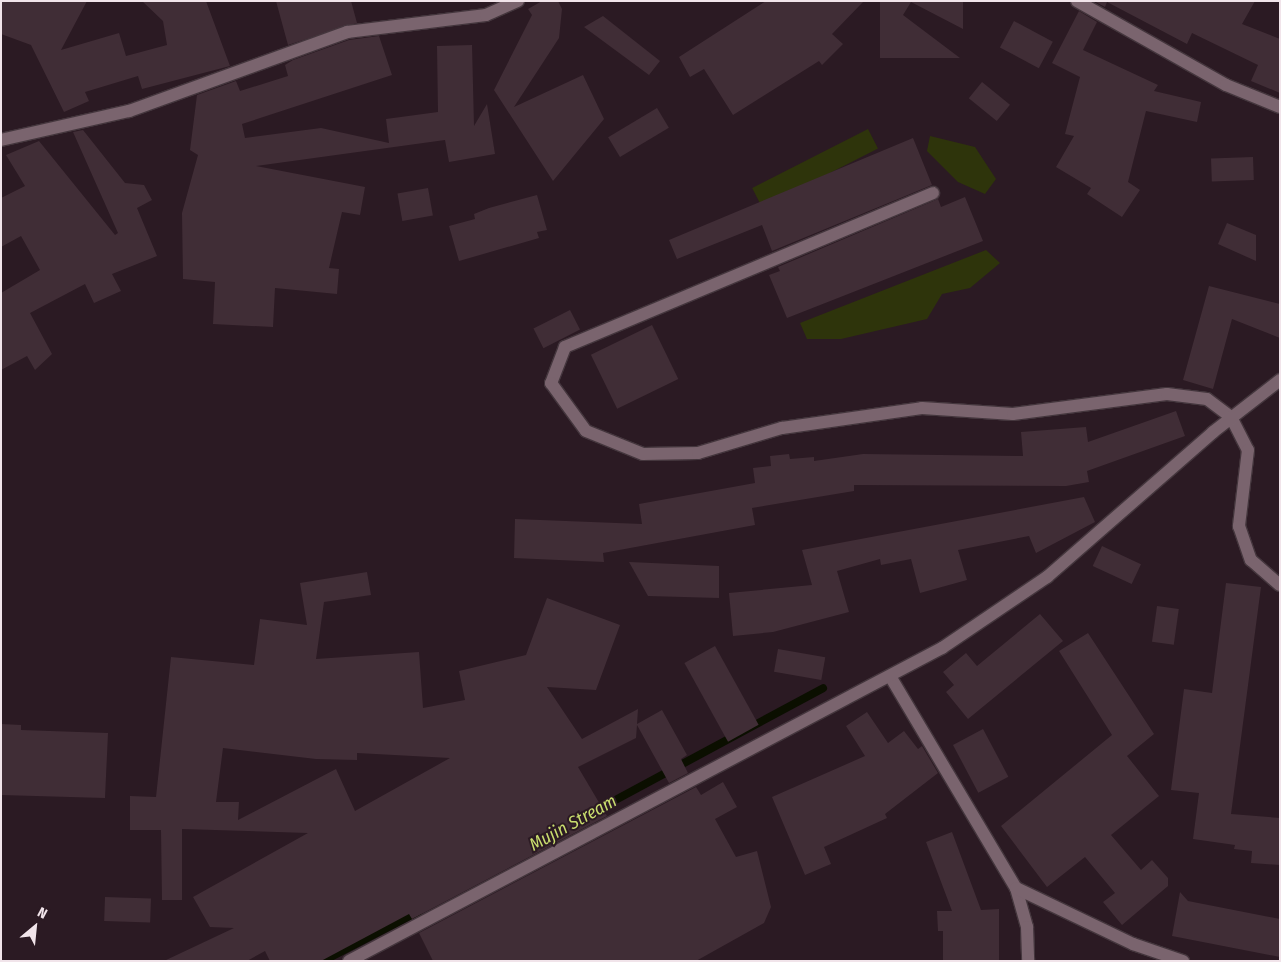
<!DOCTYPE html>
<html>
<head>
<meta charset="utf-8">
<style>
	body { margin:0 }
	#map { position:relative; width:1281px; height:962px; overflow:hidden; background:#2b1a23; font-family:"Fira Sans Condensed",sans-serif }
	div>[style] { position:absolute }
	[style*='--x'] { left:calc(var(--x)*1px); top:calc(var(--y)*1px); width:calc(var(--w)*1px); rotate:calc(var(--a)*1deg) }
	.green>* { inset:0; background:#2e340b; transform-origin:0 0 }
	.stream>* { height:8px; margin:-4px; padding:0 4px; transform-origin:4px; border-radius:4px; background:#0b0f00 }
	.building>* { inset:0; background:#402d36; transform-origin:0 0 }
	.roads { filter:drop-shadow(1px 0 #44363d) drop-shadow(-1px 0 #44363d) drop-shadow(0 1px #44363d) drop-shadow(0 -1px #44363d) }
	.minor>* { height:12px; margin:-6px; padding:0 6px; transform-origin:6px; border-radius:6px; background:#7a646e }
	span { translate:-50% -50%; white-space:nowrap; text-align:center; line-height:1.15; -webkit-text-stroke:4px #2b1a23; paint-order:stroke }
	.water-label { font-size:18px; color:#c8dc6e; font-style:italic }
	.frame { position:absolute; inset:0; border:2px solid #f1e4ea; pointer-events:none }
	.north { position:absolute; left:10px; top:902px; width:50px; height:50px; -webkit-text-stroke:4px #2b1a23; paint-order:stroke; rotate:28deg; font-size:14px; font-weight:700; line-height:20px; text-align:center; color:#f1e4ea }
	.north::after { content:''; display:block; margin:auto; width:18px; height:22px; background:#f1e4ea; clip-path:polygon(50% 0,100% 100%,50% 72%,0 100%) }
</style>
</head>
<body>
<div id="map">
	<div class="green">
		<i style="left:868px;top:129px;width:22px;height:130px;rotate:63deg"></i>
		<i style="clip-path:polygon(930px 136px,975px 147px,996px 179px,985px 194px,958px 182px,927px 151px)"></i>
		<i style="clip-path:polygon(986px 250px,1000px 263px,970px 288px,942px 294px,927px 319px,841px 339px,807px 339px,800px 323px)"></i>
	</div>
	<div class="stream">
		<i style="--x:595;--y:811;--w:259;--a:-28.3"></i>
		<i style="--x:323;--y:961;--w:108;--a:-27.5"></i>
	</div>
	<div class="building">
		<i style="clip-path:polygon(1px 1px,87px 1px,61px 50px,119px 33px,126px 56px,167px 45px,163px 21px,142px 1px,206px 1px,230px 66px,142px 89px,138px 76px,85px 92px,89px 101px,64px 112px,31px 45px,1px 34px)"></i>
		<i style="clip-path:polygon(276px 1px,351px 1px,357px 23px,288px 45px)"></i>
		<i style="clip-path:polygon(542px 1px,558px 1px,562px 9px,559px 38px,514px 107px,583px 75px,604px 119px,553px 181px,494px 90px,532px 15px,528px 9px)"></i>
		<i style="clip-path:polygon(766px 1px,864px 1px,832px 34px,843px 44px,822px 65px,819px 61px,733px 115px,704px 69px,690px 77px,679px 57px)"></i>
		<i style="clip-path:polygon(880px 1px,963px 1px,963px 29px,911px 2px,903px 15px,960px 58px,880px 58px)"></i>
		<i style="clip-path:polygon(1094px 1px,1255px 1px,1242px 24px,1280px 39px,1280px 93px,1251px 81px,1258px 65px,1192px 33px,1187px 44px,1107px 2px,1105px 7px)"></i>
		<i style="clip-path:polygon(1079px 11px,1097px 22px,1083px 50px,1158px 85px,1154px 91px,1201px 102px,1197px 122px,1146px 111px,1128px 182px,1140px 190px,1122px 217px,1087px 194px,1091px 188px,1056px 167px,1074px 136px,1065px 134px,1080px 77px,1052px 63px)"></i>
		<i style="clip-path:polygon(603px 16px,660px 61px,649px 75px,584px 27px)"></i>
		<i style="left:1014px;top:21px;width:44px;height:30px;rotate:28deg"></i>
		<i style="clip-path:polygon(379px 36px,392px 75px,242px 124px,245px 138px,321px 128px,389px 143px,386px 119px,438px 112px,437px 46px,472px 45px,474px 126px,487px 104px,495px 154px,449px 162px,445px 140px,256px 166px,365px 187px,360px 215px,342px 212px,329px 268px,339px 269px,337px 294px,275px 288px,273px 327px,213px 324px,215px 282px,183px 279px,182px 213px,198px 155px,190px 150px,197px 95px,236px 81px,240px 91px,288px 76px,285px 65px,293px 60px,349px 40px)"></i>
		<i style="left:982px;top:82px;width:36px;height:21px;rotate:39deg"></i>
		<i style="left:657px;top:108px;width:23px;height:57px;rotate:59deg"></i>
		<i style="clip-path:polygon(83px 130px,125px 183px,144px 185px,152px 200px,137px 208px,157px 256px,112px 274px,121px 291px,94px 303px,85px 284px,30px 313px,52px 354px,35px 370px,27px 356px,1px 370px,1px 293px,40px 270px,21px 236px,1px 247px,1px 198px,25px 186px,6px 155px,39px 141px,115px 235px,118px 233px,73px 132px)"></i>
		<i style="clip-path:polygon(913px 138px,932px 185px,772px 251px,762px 225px,677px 259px,669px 240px)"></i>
		<i style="left:1253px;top:157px;width:23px;height:42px;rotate:88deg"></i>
		<i style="left:428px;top:188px;width:28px;height:31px;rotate:80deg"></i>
		<i style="clip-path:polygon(537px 195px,547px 230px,537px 232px,539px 238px,459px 261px,449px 226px,475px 219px,474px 214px,489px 208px)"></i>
		<i style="clip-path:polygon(965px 197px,983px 241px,787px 318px,769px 275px,780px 271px,778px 267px,938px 199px,941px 207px)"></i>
		<i style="clip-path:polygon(1227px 223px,1256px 235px,1256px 261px,1218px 244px)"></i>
		<i style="clip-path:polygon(1209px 286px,1280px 304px,1280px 338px,1232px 319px,1213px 389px,1183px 380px)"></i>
		<i style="left:570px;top:310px;width:22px;height:41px;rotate:63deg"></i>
		<i style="left:652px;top:325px;width:60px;height:68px;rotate:64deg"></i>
		<i style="clip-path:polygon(1176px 411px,1185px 436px,1087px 471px,1089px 482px,1066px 486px,854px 485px,854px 491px,752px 508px,755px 525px,603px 553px,604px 562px,514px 558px,515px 519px,642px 524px,639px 504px,755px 483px,753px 468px,771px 466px,770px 456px,789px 454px,790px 459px,814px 457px,814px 461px,863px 454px,1023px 456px,1021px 432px,1086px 427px,1088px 442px)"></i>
		<i style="clip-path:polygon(1084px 497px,1095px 522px,1036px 553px,1029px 536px,958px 550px,967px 580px,920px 593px,911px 559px,881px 565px,880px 559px,837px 571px,849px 612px,773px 632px,733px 636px,729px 593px,812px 585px,802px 550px)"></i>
		<i style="left:1102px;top:546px;width:43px;height:22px;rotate:25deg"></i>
		<i style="clip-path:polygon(629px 562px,719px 566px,719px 598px,648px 596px)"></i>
		<i style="clip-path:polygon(evenodd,367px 572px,371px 595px,324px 602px,316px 659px,419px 652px,423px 708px,465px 700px,459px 671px,526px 655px,547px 598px,620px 625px,596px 690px,547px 687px,582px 739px,638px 709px,637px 724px,662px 710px,687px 755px,681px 759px,688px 773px,669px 783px,637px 725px,636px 738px,578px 767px,607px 816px,412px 919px,409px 914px,321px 961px,270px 961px,265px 951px,247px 961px,164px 961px,234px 928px,210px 927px,193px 897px,308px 833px,182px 829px,182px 900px,162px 900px,161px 830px,130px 830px,130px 796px,156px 797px,171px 657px,254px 665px,260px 619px,307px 625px,300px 583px,367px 572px,223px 748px,316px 759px,357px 760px,357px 753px,450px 758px,355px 811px,336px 769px,238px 820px,239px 802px,216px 802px,223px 748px)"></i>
		<i style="clip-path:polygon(1226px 583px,1261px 587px,1231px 814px,1280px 818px,1280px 865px,1251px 863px,1252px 851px,1234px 849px,1235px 845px,1193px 839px,1199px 793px,1171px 790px,1184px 689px,1212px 693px)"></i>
		<i style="left:1157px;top:606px;width:22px;height:36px;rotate:8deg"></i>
		<i style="clip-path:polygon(1040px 614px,1063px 641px,968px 719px,946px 692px,954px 685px,943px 672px,966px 653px,977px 666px)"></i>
		<i style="clip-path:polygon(1088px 633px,1154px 734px,1127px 756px,1159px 796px,1111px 835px,1141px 870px,1152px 860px,1168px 878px,1168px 886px,1122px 925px,1103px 902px,1115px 893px,1085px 857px,1047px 887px,1001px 826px,1112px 735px,1059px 651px)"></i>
		<i style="left:715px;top:646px;width:90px;height:35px;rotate:61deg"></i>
		<i style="left:778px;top:649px;width:48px;height:23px;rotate:10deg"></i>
		<i style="clip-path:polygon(867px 712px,888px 743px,904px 731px,918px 749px,922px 746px,938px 773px,885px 814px,887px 818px,824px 847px,831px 864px,805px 875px,772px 797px,865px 756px,846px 726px)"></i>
		<i style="clip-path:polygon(1px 724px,21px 725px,21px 730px,108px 733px,105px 798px,1px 795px)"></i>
		<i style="left:983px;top:729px;width:54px;height:34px;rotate:62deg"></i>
		<i style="clip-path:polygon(723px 782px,737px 807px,715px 819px,736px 857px,757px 851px,771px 907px,764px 923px,696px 961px,433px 961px,419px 933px,696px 787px,701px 795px)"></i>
		<i style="clip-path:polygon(952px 832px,981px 910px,999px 909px,999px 961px,943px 961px,943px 931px,938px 931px,937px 911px,952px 911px,926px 842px)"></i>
		<i style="clip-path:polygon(1180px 892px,1188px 901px,1280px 919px,1280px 957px,1172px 936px)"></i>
		<i style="left:105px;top:897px;width:46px;height:24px;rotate:2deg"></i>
	</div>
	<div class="roads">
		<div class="minor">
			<i style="--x:1077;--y:1;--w:171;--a:29.4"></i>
			<i style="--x:1226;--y:85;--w:58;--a:22.2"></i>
			<i style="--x:1;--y:140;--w:131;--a:-12.8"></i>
			<i style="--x:129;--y:111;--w:232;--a:-19.9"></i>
			<i style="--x:347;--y:32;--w:140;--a:-7"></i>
			<i style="--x:486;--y:15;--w:35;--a:-24"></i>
			<i style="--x:933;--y:193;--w:399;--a:157.3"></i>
			<i style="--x:565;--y:347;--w:39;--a:111"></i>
			<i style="--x:551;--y:383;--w:59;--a:53.9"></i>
			<i style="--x:586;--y:431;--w:61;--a:22"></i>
			<i style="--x:643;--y:454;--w:55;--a:-1"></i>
			<i style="--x:698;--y:453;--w:88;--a:-16.6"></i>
			<i style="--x:782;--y:428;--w:141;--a:-8.1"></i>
			<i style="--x:922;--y:408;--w:91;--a:3.8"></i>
			<i style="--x:1013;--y:414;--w:155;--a:-7.4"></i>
			<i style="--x:1167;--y:394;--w:40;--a:7.1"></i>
			<i style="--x:1207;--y:399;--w:30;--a:37"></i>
			<i style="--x:1231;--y:417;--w:37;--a:63"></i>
			<i style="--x:1248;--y:450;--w:77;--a:96.8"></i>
			<i style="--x:1239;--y:526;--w:36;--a:71"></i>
			<i style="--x:1251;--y:560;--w:38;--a:41"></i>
			<i style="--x:890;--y:676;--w:247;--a:59.3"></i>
			<i style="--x:1016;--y:888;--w:41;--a:74.2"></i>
			<i style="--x:1027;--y:927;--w:34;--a:88"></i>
			<i style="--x:1016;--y:888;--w:130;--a:25.6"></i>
			<i style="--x:1133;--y:944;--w:53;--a:18.8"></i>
			<i style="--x:349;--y:961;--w:671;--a:-27.83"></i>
			<i style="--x:942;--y:648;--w:127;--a:-34.1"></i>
			<i style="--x:1047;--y:577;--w:220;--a:-41.1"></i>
			<i style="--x:1213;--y:432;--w:85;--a:-37.8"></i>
		</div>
	</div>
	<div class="water-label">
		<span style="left:573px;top:823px;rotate:-29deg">Mujin Stream</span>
	</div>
	<div class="frame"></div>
	<div class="north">N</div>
</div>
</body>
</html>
